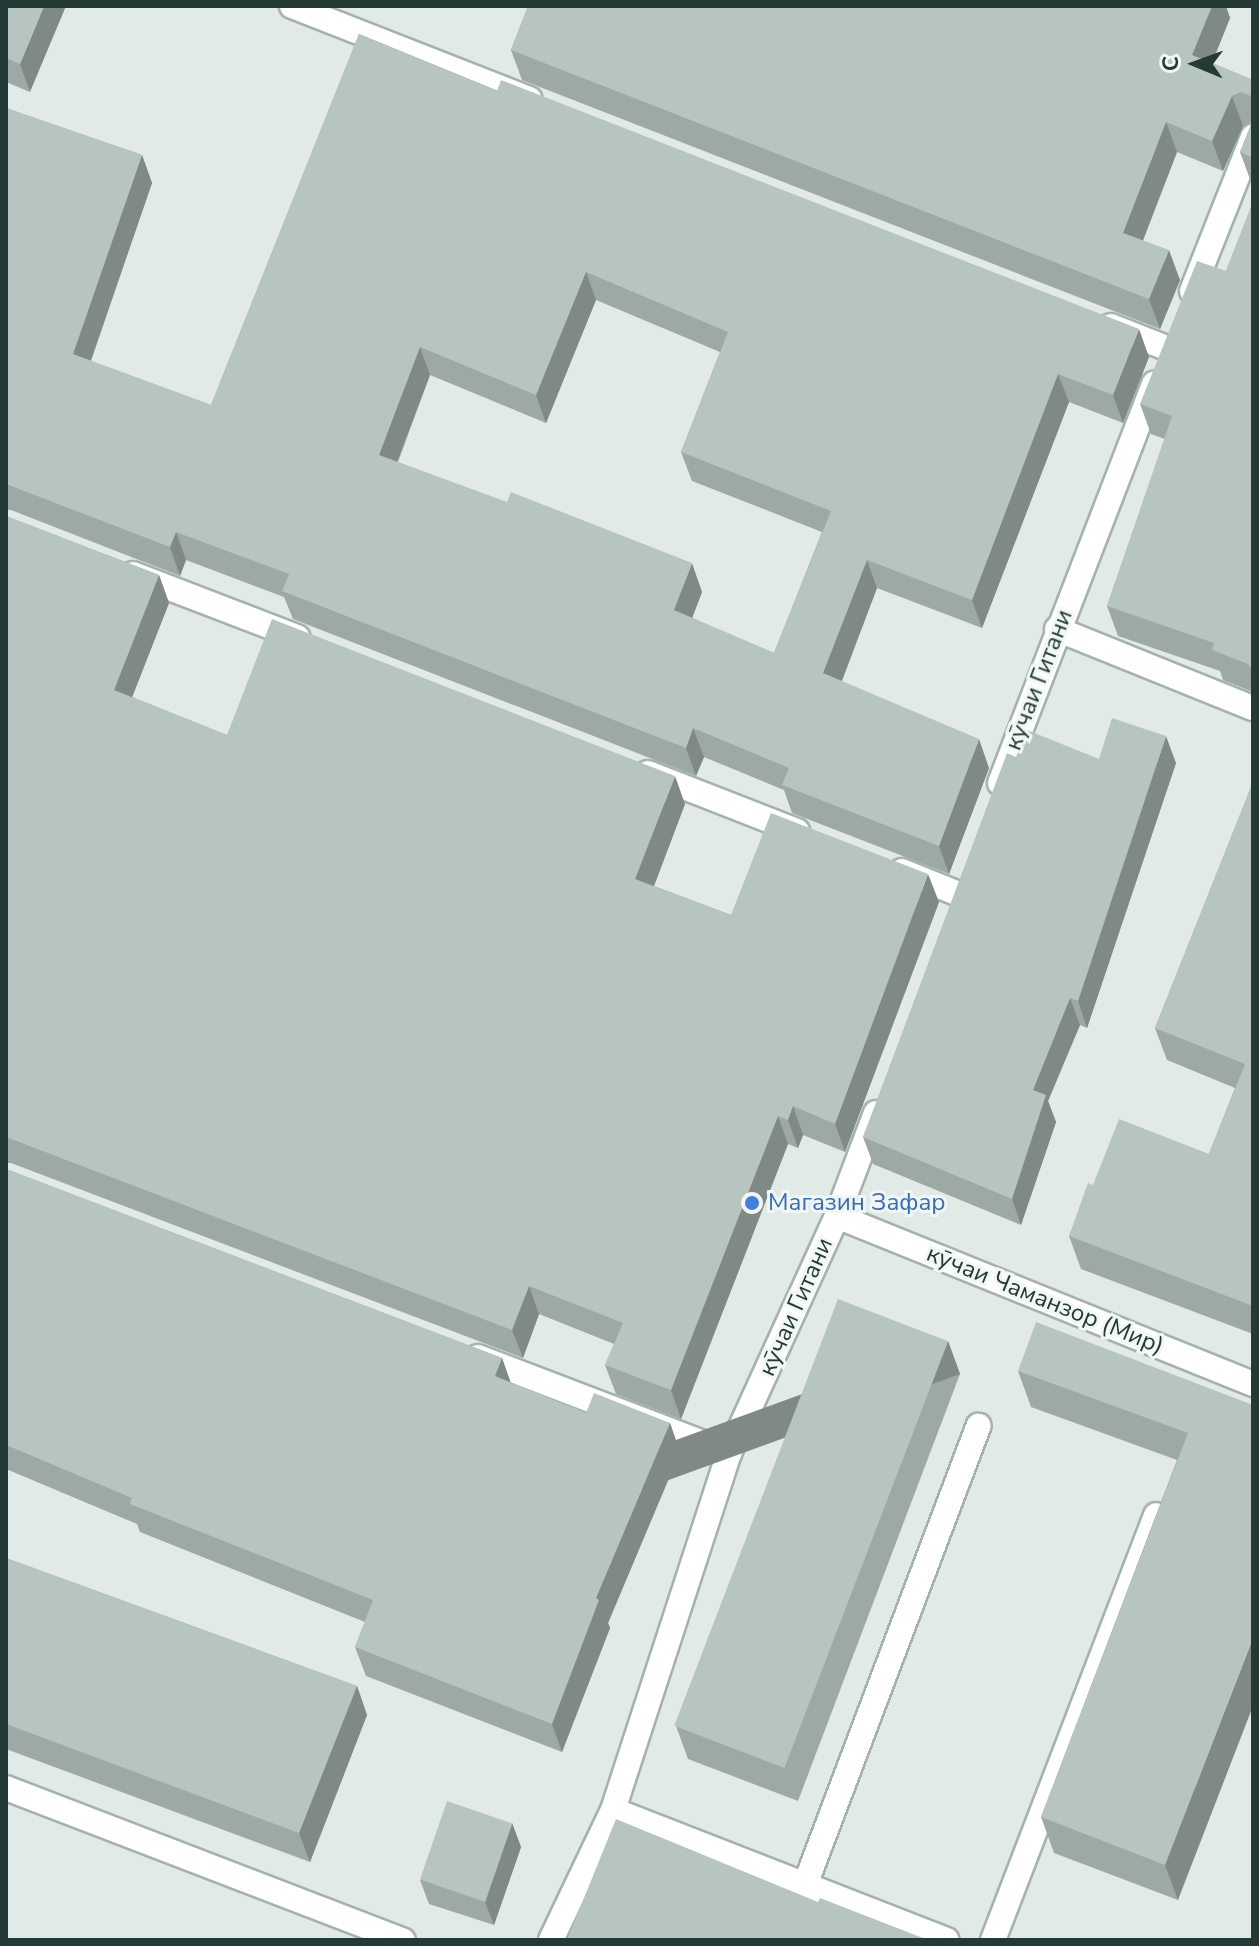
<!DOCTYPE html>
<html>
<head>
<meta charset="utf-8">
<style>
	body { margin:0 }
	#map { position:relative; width:1259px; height:1946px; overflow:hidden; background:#e1eae7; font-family:"Nunito Sans",sans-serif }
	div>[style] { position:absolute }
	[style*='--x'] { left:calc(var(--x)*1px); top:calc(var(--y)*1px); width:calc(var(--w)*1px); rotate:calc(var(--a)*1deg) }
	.roads { filter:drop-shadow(2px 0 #a4b2ae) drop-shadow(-2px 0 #a4b2ae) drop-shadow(0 2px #a4b2ae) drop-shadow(0 -2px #a4b2ae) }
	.minor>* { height:24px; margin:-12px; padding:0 12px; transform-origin:12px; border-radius:12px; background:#fff }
	.wall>* { inset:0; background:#9da9a5 }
	.shaded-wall>* { inset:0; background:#7f8a86; transform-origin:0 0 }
	.building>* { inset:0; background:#b6c5c0; transform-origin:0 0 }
	.dots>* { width:22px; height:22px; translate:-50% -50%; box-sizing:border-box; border:4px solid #f1f7f5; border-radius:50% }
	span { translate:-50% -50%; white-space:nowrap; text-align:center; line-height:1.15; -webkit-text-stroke:6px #f1f7f5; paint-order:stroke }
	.street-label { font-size:24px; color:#233a36 }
	.shop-label { font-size:24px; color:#366cbe }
	.left { translate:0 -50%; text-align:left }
	.frame { position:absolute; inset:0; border:8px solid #233a36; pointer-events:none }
	.north { position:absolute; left:1155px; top:24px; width:80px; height:80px; -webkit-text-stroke:6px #f1f7f5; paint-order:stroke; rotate:271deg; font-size:22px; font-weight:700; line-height:32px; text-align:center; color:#233a36 }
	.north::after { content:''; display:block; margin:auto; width:28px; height:36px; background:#233a36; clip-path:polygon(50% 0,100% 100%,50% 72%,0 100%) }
</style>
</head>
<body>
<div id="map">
	<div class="roads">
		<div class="minor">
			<i style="--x:292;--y:6;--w:255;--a:21.4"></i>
			<i style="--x:1192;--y:291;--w:166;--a:-68.4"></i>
			<i style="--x:1111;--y:326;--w:62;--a:21.6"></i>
			<i style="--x:133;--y:574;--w:176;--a:21"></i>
			<i style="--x:1057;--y:629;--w:211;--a:22"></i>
			<i style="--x:648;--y:773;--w:160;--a:21.3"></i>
			<i style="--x:1000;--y:783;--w:428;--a:-68.9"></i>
			<i style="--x:902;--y:871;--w:61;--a:22"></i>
			<i style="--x:837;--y:1216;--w:449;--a:22"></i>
			<i style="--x:478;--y:1357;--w:269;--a:20.9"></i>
			<i style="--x:6;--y:1788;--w:425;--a:21"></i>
			<i style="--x:613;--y:1810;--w:358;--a:21.3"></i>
			<i style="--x:805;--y:1885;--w:491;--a:-69.3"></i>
			<i style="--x:551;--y:1940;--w:144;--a:-64.5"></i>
			<i style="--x:613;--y:1810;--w:375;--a:-72"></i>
			<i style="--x:729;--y:1453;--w:260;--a:-65.5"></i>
			<i style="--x:837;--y:1216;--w:110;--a:-69.3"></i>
			<i style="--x:993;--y:1940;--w:455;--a:-69"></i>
		</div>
	</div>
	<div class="wall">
		<i style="clip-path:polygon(6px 6px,30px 92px,6px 82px)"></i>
		<i style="clip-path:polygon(528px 6px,1226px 6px,1230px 18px,1212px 63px,1253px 80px,1253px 183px,1251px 182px,1240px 152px,1252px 122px,1243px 126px,1223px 171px,1177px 152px,1143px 241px,1180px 280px,1160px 329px,522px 80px,511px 50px)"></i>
		<i style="clip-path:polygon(evenodd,359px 34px,1149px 357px,1123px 423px,1069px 402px,982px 628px,877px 588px,841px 681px,989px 768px,949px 874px,792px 813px,784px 790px,704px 757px,696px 776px,293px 619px,284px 597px,186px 560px,180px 576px,11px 510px,6px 510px,6px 108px,142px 155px,152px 183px,91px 361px,211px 405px,359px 34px,596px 300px,720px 352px,681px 452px,692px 481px,822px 532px,774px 653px,692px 618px,702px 592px,398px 462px,430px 375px,546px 423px,596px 300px)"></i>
		<i style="clip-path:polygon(1253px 202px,1253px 692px,1223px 680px,1220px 671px,1118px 636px,1107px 606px,1165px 439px,1151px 434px,1140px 404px,1226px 271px)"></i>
		<i style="clip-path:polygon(6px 516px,159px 575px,169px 603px,132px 697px,227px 735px,685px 804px,654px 886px,731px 915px,939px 902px,845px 1152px,803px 1135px,798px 1148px,788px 1144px,681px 1419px,616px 1394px,605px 1365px,614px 1344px,539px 1314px,523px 1358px,11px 1163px,6px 1163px)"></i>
		<i style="clip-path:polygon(1016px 757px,1099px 759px,1176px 763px,1087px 1028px,1080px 1025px,1048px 1101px,1056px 1122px,1021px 1225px,873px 1164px,863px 1137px)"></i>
		<i style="clip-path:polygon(1253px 782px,1253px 1334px,1081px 1269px,1069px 1236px,1093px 1185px,1209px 1154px,1235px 1088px,1167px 1060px,1155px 1028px)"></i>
		<i style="clip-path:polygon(6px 1169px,502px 1358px,510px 1382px,586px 1413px,670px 1423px,680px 1452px,608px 1623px,610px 1628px,562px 1752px,366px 1676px,355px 1647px,365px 1622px,140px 1532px,137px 1524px,6px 1469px)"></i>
		<i style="clip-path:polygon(948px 1341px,960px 1374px,798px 1801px,688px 1759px,676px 1726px)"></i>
		<i style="clip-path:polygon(1018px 1371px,1253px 1405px,1178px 1900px,1054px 1853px,1041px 1817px,1177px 1460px,1031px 1407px)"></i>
		<i style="clip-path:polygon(6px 1558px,357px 1686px,367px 1715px,310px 1862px,6px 1749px)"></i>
		<i style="clip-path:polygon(512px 1823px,521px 1847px,494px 1925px,429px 1904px,420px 1880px)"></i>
	</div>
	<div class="shaded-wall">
		<i style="clip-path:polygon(44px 6px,66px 6px,30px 92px,20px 64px)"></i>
		<i style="clip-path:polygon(1212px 6px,1226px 6px,1230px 18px,1203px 85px,1192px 55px)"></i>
		<i style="clip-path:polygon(1232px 96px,1243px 126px,1223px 171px,1212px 141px)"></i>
		<i style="clip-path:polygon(1166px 122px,1177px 152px,1134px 263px,1123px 233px)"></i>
		<i style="clip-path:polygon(142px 155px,152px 183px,83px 383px,73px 354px)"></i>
		<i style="clip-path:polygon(1169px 250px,1180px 280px,1160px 329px,1149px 299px)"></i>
		<i style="clip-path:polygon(586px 272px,596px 300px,546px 423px,536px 395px)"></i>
		<i style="clip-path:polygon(1139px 329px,1149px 357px,1123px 423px,1113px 395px)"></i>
		<i style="clip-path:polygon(420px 347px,430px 375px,389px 483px,379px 455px)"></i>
		<i style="clip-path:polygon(1058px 374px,1069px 402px,982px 628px,972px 600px)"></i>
		<i style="clip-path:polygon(176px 532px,186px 560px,180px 576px,170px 547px)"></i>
		<i style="clip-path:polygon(867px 560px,877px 588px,834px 702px,823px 673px)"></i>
		<i style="clip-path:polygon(692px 563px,702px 592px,684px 639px,674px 610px)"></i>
		<i style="clip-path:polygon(159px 575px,169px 603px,124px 718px,114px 690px)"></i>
		<i style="clip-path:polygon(693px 728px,704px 757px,696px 776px,686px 748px)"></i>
		<i style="clip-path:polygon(1166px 736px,1176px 763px,1087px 1028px,1078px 1001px)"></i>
		<i style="clip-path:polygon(979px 739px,989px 768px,949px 874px,939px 846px)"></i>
		<i style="clip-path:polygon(675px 776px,685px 804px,646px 907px,635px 879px)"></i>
		<i style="clip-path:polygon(928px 874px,939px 902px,845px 1152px,835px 1124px)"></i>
		<i style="clip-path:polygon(1070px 998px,1080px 1025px,1048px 1101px,1056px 1122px,1021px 1225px,1012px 1199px,1033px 1090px)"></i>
		<i style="clip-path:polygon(793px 1106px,803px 1135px,798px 1148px,788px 1120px)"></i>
		<i style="clip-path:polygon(778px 1116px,788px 1144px,681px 1419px,671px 1390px)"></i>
		<i style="clip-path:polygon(529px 1286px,539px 1314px,523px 1358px,512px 1330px)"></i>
		<i style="left:948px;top:1341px;width:35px;height:457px;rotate:70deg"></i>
		<i style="clip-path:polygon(502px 1358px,512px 1386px,495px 1376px)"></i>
		<i style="clip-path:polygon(670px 1423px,680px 1452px,608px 1623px,610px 1628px,562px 1752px,552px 1724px,596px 1598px)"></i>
		<i style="clip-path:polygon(1253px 1638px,1253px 1706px,1178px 1900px,1165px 1865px)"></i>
		<i style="clip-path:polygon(357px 1686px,367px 1715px,310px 1862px,299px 1833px)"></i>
		<i style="clip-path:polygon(512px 1823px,521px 1847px,494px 1925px,485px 1902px)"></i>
	</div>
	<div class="building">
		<i style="clip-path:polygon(6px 6px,44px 6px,20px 64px,6px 58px)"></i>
		<i style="clip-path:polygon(528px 6px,1212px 6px,1192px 55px,1253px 80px,1253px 97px,1241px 92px,1232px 96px,1212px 141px,1166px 122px,1123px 233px,1169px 250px,1149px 299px,511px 50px)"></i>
		<i style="clip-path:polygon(evenodd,359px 34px,497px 91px,501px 80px,1139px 329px,1113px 395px,1058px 374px,972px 600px,867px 560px,823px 673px,979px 739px,939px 846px,782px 785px,789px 768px,693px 728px,686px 748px,282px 591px,289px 574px,176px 532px,170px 547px,6px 484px,6px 108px,142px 155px,73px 354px,211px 405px,359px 34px,586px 272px,728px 332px,681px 452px,831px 511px,774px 653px,674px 610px,692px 563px,511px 492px,507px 502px,379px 455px,420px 347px,536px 395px,586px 272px)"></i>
		<i style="clip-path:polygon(1253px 120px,1253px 158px,1240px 152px)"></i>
		<i style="clip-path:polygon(1253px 202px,1253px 671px,1248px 664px,1212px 650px,1214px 643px,1107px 606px,1172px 416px,1140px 404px,1197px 261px,1226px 271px)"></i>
		<i style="clip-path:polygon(6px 516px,159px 575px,114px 690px,227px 735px,272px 619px,675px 776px,635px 879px,731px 915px,771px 813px,928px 874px,835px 1124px,793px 1106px,788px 1120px,778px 1116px,671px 1390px,605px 1365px,623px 1323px,529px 1286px,512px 1330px,6px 1137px)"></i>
		<i style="clip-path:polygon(1112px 718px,1166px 736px,1078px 1001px,1070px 998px,1033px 1090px,1046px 1095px,1012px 1199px,863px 1137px,1007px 753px,1016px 757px,1027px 730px,1099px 759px)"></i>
		<i style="clip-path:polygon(1253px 782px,1253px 1306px,1069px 1236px,1088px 1183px,1093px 1185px,1119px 1119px,1209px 1154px,1245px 1064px,1155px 1028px)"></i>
		<i style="clip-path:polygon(6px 1169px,502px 1358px,495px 1376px,586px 1413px,594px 1393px,670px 1423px,596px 1598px,599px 1600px,552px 1724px,355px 1647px,373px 1600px,130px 1504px,132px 1498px,6px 1445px)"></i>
		<i style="left:838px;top:1299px;width:118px;height:457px;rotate:21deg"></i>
		<i style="clip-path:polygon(1036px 1322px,1253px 1405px,1253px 1638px,1165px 1865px,1041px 1817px,1188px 1433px,1018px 1371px)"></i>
		<i style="clip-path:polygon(6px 1558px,357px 1686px,299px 1833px,6px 1724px)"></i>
		<i style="left:447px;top:1801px;width:69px;height:83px;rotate:19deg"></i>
		<i style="clip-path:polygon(616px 1819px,818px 1902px,820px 1898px,928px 1940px,567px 1940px)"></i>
	</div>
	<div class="dots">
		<i style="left:752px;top:1203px;background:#3f7fe0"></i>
	</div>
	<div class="street-label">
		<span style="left:1039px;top:680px;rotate:-69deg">кӯчаи Гитани</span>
		<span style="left:1045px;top:1300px;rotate:22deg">кӯчаи Чаманзор (Мир)</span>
		<span style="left:796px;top:1307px;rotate:-66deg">кӯчаи Гитани</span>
	</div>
	<div class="shop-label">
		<span class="left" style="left:768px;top:1203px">Магазин Зафар</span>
	</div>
	<div class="frame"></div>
	<div class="north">С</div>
</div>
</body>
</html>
